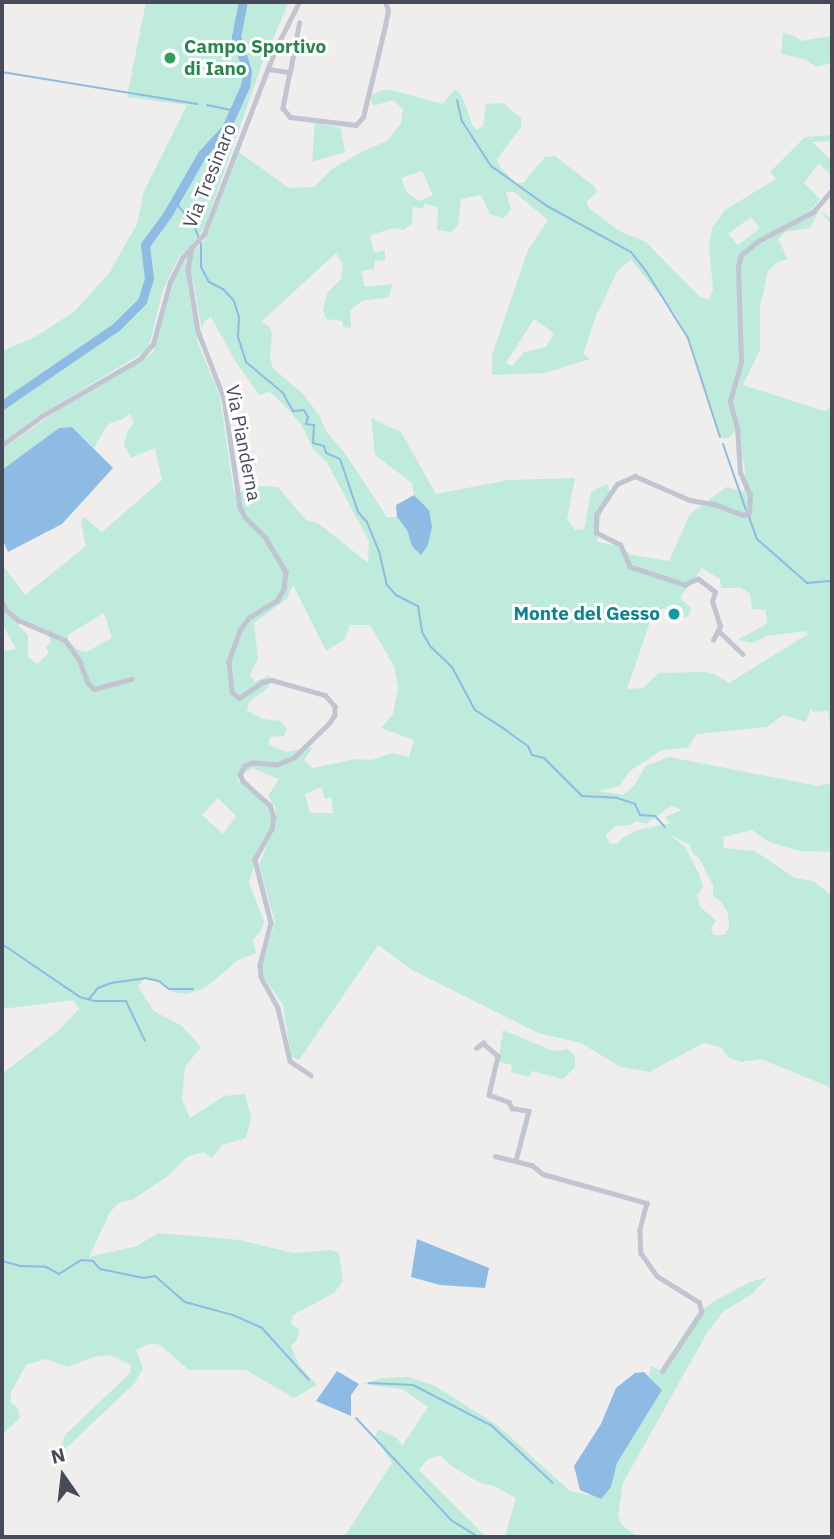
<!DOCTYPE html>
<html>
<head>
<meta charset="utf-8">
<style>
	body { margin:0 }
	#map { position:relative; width:834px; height:1539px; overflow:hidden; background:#f0eeed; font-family:"IBM Plex Sans",sans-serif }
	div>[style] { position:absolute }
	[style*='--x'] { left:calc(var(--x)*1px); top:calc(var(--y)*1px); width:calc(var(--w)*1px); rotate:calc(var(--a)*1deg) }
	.green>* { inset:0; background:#beebdc }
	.water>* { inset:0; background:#8ebbe4 }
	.stream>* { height:2px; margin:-1px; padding:0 1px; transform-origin:1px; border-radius:1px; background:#8ebbe4 }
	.river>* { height:9px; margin:-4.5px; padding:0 4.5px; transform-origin:4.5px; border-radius:4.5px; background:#8ebbe4 }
	.street>* { height:4.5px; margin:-2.25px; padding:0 2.25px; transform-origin:2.25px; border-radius:2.25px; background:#c1c5d1 }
	.dots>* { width:19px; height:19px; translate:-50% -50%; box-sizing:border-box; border:4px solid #fff; border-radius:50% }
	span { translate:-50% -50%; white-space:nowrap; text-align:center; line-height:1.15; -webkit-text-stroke:6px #fff; paint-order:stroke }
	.leisure-label { font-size:19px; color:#27864d; font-weight:700 }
	.left { translate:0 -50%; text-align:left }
	.street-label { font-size:19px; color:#474b59 }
	.culture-label { font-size:19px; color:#0d838f; font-weight:700 }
	.right { translate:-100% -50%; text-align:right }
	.frame { position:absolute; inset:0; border:4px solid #474b59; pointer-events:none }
	.north { position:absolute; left:28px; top:1441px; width:70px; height:70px; -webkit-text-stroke:5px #fff; paint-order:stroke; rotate:346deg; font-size:19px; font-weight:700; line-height:28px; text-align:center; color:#474b59 }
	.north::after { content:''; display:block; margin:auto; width:24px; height:32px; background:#474b59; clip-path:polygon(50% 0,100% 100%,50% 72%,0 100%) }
</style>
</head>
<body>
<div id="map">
	<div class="green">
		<i style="clip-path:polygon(146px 2px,289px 2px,262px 64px,205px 226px,196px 241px,179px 257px,163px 290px,149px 346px,144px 352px,43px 413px,2px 443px,2px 351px,35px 337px,75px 311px,109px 273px,137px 224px,144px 191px,187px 105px,127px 97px)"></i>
		<i style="clip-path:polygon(832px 20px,832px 63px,816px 67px,805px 59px,781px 54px,783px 33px,795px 36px,801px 41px,830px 36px)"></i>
		<i style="clip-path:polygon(evenodd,455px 89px,462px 96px,472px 124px,477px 130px,483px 126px,486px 104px,503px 103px,521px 118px,521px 127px,497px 159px,500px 167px,516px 183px,523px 183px,545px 157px,555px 156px,595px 187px,597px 192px,586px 202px,589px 208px,619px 231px,646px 242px,700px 297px,709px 300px,713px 289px,709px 248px,712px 228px,725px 210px,776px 179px,770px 172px,805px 137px,832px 135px,832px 141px,812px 142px,832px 161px,832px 176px,819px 163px,804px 183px,820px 199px,810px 211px,819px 211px,832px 219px,832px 225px,819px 211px,810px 228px,786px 232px,778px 239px,788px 259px,778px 262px,768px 271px,760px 306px,760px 350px,743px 385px,824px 411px,832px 407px,832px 741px,828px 711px,813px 712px,811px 708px,806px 722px,783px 715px,767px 727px,697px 734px,687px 748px,662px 750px,630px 771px,619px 786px,599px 791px,623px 795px,635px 785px,645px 766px,669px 757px,818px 786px,832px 783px,832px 852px,800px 851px,769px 842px,752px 830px,723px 837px,724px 848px,755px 851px,795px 878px,813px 881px,832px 896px,832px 1088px,761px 1059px,741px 1062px,728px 1057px,721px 1047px,704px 1043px,649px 1072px,621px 1067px,581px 1043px,538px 1033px,412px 970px,378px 945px,299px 1060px,291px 1056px,283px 1005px,263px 976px,262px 966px,275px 922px,259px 865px,277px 819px,275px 807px,268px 796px,279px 779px,252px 768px,237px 780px,267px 802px,274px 822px,257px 854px,249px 883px,264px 921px,262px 929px,253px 940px,256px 953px,238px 960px,205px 988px,186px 994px,172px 992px,159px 981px,145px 978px,138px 986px,154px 1011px,182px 1026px,201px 1047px,185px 1067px,182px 1100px,190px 1118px,224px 1096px,245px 1094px,251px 1118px,246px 1138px,222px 1145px,212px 1158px,203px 1152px,187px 1157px,168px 1176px,132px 1200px,120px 1202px,110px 1212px,89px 1257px,137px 1246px,158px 1233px,240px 1240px,293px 1253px,331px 1250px,339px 1253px,343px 1281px,334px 1293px,293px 1315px,291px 1323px,300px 1330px,296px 1341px,291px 1346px,299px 1365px,317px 1385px,294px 1398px,246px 1370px,189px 1370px,160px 1345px,151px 1343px,136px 1350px,143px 1368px,135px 1383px,66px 1448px,60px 1448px,66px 1434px,130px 1373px,131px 1365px,109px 1355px,94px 1357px,67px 1367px,46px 1359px,26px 1365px,11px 1392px,11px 1403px,18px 1408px,20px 1418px,5px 1432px,2px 1445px,2px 1074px,59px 1030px,79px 1009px,73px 1000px,2px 1009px,2px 651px,16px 649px,2px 624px,2px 564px,25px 595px,86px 546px,81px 523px,84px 517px,102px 532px,162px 480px,155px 448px,131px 458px,124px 445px,127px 432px,134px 422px,130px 413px,123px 419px,108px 424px,94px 448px,72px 427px,59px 428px,2px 470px,2px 449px,60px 409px,153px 353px,174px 280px,187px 257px,205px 240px,239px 152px,289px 188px,314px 187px,332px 169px,363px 151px,387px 141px,401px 123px,403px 109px,393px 100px,373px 106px,370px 96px,383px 90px,391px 90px,443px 104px,455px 89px,422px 171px,433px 195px,419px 201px,407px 193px,401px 178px,422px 171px,455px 89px,506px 192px,514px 192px,548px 220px,528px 250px,492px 355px,492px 375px,545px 373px,590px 359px,583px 354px,596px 316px,618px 270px,631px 260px,676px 315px,688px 338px,720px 437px,728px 439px,737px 429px,745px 469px,744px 492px,726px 487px,690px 514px,669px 561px,632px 555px,616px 545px,597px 542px,601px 515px,610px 491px,607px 484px,591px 492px,584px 529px,575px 530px,567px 519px,575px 478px,508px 480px,436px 494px,401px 432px,371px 418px,375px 455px,412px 483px,414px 495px,429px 510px,412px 546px,407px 530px,397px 517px,387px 517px,344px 452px,326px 431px,319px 415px,303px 394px,273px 368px,270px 357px,272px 333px,269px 326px,261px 322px,336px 253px,343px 264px,341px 279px,327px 293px,323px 310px,326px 319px,342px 321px,343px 327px,351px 328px,350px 310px,362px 301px,389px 297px,392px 284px,365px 287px,361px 271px,374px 269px,375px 260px,385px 261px,385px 250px,374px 253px,370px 235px,394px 228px,403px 230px,412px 224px,413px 207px,423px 208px,425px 204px,438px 207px,437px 230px,451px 232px,458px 226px,461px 199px,481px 195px,490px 214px,503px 218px,511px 210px,506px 192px,455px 89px,751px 217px,760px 228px,738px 245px,728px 234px,751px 217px,455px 89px,193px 281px,202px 330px,204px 322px,211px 317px,234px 359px,259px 395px,270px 392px,282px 403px,301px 424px,313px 449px,326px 461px,369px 541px,368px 563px,318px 523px,306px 520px,278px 487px,256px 486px,234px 494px,220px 397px,198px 343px,187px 283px,193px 281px,455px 89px,534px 319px,554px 333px,546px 347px,524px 352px,512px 366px,506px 363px,534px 319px,455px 89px,702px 568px,720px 579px,721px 588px,741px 588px,750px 594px,752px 609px,766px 610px,767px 624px,737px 640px,753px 643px,767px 636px,805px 631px,808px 634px,729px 683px,715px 674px,704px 672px,659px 673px,643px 688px,627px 689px,653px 613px,664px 608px,678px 620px,688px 616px,691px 608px,680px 598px,702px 568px,455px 89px,293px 585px,326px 651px,345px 639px,350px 625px,370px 625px,394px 666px,398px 688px,393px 714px,381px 728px,414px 740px,409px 757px,392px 753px,372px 760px,355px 759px,313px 768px,304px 760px,313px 747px,286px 752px,268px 744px,270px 737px,284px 736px,287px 729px,280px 721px,263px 719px,247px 711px,249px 702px,268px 688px,270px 675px,254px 682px,250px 675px,258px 658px,254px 623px,287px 599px,293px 585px,455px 89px,104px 613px,112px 638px,86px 652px,76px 649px,67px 638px,69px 634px,104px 613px,455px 89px,19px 620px,47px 631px,51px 642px,46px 647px,49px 653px,37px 664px,28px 657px,28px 635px,19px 626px,19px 620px,455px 89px,321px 787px,325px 799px,331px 797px,333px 813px,310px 813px,305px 794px,321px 787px,455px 89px,218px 798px,236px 816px,223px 834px,202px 815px,218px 798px,455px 89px,671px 806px,682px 810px,665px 817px,670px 823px,638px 830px,622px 838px,617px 844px,610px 843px,605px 835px,616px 826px,630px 825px,636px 821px,646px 824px,671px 806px,455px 89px,669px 834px,690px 845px,692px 853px,699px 858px,713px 885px,713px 896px,721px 902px,728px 913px,729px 927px,725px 935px,714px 935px,711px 929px,716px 920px,700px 907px,697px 895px,703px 887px,699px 874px,685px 847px,669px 834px)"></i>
		<i style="clip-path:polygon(315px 123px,341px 128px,345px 152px,312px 162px)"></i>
		<i style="clip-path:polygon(503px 1030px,553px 1051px,568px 1049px,575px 1056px,575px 1067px,563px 1079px,532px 1071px,529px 1077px,511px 1072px,512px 1065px,498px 1062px)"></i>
		<i style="clip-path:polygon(768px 1277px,752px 1294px,724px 1311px,708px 1331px,623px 1483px,618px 1515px,622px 1525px,638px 1537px,505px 1537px,516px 1498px,494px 1486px,480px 1483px,453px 1467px,440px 1455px,428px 1459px,419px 1470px,486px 1537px,344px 1537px,392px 1463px,375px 1438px,378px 1429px,397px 1438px,402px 1446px,428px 1407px,402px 1389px,363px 1384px,382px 1378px,409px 1377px,435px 1386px,497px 1425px,570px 1491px,589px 1495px,611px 1487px,617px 1463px,661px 1390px,649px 1376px,651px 1366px,660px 1370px,697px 1314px,714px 1301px,750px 1282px)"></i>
	</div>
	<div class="water">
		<i style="clip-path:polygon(72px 427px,113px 468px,62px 524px,8px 552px,2px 538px,2px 470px,59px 428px)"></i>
		<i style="clip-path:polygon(414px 495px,429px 510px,432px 527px,428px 545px,421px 555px,412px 546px,407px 530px,397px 517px,396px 505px)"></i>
		<i style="clip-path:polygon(417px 1239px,489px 1268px,485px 1288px,440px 1285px,411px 1277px)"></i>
		<i style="clip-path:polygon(337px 1371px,359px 1384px,351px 1395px,351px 1416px,316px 1401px)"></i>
		<i style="clip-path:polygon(644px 1372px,662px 1390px,617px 1463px,611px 1487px,601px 1499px,580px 1490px,574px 1466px,601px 1424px,616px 1388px,635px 1373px)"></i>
	</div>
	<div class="stream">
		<i style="--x:2;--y:72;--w:198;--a:9.3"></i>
		<i style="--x:457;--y:100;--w:22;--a:77"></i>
		<i style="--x:462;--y:121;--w:54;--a:57.2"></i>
		<i style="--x:491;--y:166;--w:69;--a:35.5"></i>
		<i style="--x:547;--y:206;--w:96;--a:28.7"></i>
		<i style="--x:631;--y:252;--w:24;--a:52"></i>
		<i style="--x:646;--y:271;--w:79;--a:57.9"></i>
		<i style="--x:688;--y:338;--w:104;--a:72.1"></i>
		<i style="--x:207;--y:105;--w:29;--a:12"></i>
		<i style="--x:175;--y:202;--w:30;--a:50"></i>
		<i style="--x:194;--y:225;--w:20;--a:70"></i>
		<i style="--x:201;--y:244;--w:23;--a:90"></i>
		<i style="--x:201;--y:267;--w:17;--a:62"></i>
		<i style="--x:209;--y:282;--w:16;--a:27"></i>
		<i style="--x:223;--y:289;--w:16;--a:47"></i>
		<i style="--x:234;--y:301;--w:17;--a:73"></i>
		<i style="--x:239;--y:317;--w:20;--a:93"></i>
		<i style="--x:238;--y:337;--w:26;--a:72"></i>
		<i style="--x:246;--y:362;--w:48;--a:40"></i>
		<i style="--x:283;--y:393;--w:21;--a:61"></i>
		<i style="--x:293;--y:411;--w:11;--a:-5"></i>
		<i style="--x:304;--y:410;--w:8;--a:60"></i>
		<i style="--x:308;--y:417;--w:7;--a:106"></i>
		<i style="--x:306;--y:424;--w:8;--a:7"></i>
		<i style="--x:314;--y:425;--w:18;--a:93"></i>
		<i style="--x:313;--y:443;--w:11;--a:15"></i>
		<i style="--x:324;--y:446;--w:7;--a:74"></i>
		<i style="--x:326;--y:453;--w:15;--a:23"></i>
		<i style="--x:340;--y:459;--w:56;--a:71.2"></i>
		<i style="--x:358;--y:512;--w:13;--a:48"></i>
		<i style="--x:367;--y:522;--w:31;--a:68"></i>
		<i style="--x:379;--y:551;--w:35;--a:77"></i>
		<i style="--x:387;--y:585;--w:13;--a:48"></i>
		<i style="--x:396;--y:595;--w:25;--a:27"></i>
		<i style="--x:418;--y:606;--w:26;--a:81"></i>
		<i style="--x:422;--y:632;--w:16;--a:60"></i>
		<i style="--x:430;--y:646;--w:30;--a:44"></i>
		<i style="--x:452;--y:667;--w:49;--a:61.9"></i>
		<i style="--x:475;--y:710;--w:38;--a:33"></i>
		<i style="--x:507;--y:731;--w:26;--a:36"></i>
		<i style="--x:528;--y:746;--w:10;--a:66"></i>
		<i style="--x:532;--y:755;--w:12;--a:14"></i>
		<i style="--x:544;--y:758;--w:54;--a:45"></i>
		<i style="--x:582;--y:796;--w:35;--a:3"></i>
		<i style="--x:617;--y:798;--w:19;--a:18"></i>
		<i style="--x:635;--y:804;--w:12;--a:66"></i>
		<i style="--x:640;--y:815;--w:15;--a:4"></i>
		<i style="--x:655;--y:816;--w:15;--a:48"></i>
		<i style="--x:723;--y:444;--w:70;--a:70.8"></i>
		<i style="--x:749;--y:517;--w:23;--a:70"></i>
		<i style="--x:757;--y:539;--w:67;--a:41.3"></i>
		<i style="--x:807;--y:583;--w:25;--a:-5"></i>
		<i style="--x:2;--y:944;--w:94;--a:34.2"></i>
		<i style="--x:80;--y:997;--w:15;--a:16"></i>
		<i style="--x:94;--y:1001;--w:32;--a:0"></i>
		<i style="--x:126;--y:1001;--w:44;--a:64.6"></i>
		<i style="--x:89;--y:999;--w:14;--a:-51"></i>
		<i style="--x:98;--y:988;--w:14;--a:-21"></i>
		<i style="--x:111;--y:983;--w:34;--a:-8"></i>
		<i style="--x:145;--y:978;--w:14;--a:12"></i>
		<i style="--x:159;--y:981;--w:13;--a:39"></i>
		<i style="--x:169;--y:989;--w:24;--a:0"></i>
		<i style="--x:2;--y:1261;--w:20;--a:15"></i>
		<i style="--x:21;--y:1266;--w:25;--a:2"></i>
		<i style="--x:46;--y:1267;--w:15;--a:28"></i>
		<i style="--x:59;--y:1274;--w:26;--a:-32"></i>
		<i style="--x:81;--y:1260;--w:12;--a:5"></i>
		<i style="--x:93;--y:1261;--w:11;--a:49"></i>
		<i style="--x:100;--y:1269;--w:45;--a:11.6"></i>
		<i style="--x:144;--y:1278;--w:11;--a:-10"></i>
		<i style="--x:155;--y:1276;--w:40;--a:41"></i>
		<i style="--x:185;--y:1302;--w:50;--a:15.2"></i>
		<i style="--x:233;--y:1315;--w:32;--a:24"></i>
		<i style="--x:262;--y:1328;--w:70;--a:47.9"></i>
		<i style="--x:369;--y:1383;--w:44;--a:2.6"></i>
		<i style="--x:413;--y:1385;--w:89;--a:27.4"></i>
		<i style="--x:492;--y:1426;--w:83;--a:43.1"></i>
		<i style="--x:356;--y:1418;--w:139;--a:47"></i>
		<i style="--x:451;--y:1520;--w:32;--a:32"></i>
	</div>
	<div class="river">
		<i style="--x:2;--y:405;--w:138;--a:-34.4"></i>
		<i style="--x:116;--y:327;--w:37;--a:-45"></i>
		<i style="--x:142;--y:301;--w:24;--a:-73"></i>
		<i style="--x:149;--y:278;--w:33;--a:-97"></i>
		<i style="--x:145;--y:245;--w:37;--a:-54"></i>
		<i style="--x:167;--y:215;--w:70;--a:-60.2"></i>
		<i style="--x:202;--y:154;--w:35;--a:-47"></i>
		<i style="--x:226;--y:128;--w:46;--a:-65.7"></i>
		<i style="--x:245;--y:86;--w:15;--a:-82"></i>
		<i style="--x:247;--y:71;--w:36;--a:-108"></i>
		<i style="--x:236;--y:37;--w:36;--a:-79"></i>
	</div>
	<div class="street">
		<i style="--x:268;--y:69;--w:22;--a:8"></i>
		<i style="--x:290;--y:72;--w:37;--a:101"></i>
		<i style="--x:283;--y:108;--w:11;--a:52"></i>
		<i style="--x:290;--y:117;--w:66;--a:6.9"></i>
		<i style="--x:356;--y:125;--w:11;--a:-49"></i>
		<i style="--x:363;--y:117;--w:94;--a:-76.4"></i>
		<i style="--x:385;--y:26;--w:16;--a:-79"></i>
		<i style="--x:388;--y:10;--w:9;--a:-111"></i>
		<i style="--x:290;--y:72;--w:50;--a:-79.6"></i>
		<i style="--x:192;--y:247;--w:23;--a:100"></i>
		<i style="--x:188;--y:270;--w:62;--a:80.7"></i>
		<i style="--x:198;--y:331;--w:72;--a:68.8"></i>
		<i style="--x:224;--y:398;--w:110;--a:81.6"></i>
		<i style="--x:240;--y:507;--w:11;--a:63"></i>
		<i style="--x:245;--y:517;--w:28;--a:45"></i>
		<i style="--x:265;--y:537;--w:41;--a:59"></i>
		<i style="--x:286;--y:572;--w:17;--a:97"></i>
		<i style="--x:284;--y:589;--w:13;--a:119"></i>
		<i style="--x:278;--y:600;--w:34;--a:148"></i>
		<i style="--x:249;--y:618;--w:16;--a:125"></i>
		<i style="--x:240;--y:631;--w:33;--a:110"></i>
		<i style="--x:229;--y:662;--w:30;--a:84"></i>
		<i style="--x:232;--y:692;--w:9;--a:41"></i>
		<i style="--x:239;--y:698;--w:29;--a:-34"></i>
		<i style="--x:263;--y:682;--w:9;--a:-13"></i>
		<i style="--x:272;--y:680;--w:55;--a:15.8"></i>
		<i style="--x:325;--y:695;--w:15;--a:48"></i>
		<i style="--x:335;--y:706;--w:9;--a:90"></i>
		<i style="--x:335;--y:715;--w:9;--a:122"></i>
		<i style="--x:330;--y:723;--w:50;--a:135.8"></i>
		<i style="--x:294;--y:758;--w:18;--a:158"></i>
		<i style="--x:277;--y:765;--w:24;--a:-175"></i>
		<i style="--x:253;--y:763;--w:9;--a:159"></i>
		<i style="--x:245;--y:766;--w:9;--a:122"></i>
		<i style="--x:240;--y:774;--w:8;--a:67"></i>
		<i style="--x:243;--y:781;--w:36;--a:42"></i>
		<i style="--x:270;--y:805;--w:13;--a:72"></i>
		<i style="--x:274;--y:817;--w:12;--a:99"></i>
		<i style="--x:272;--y:829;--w:35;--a:119"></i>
		<i style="--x:255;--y:860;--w:65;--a:75.7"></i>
		<i style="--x:271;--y:923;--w:43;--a:104.7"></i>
		<i style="--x:260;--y:965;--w:12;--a:85"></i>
		<i style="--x:261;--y:977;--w:35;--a:61"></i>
		<i style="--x:278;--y:1008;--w:54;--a:77.2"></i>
		<i style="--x:290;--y:1061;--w:25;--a:34"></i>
		<i style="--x:2;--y:445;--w:49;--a:-35.9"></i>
		<i style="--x:42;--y:416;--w:113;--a:-30.2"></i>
		<i style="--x:140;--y:359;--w:20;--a:-49"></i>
		<i style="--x:153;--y:344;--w:64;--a:-74.7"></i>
		<i style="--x:170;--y:282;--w:27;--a:-63"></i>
		<i style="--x:182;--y:258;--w:33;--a:-47"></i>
		<i style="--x:204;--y:234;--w:197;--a:-68.9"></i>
		<i style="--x:275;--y:50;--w:54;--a:-63.4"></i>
		<i style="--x:2;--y:601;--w:10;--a:66"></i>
		<i style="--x:6;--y:610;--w:16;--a:40"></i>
		<i style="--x:18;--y:620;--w:51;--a:23.1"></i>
		<i style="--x:65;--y:640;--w:24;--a:54"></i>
		<i style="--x:79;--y:659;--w:26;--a:69"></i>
		<i style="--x:88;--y:683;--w:8;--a:45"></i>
		<i style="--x:94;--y:689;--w:39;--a:-15"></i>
		<i style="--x:719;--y:631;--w:33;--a:44"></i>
		<i style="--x:713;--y:640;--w:16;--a:-63"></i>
		<i style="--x:720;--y:626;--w:25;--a:-108"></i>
		<i style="--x:712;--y:602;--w:10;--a:-73"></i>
		<i style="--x:715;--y:592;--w:21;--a:-143"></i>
		<i style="--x:698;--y:579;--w:14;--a:155"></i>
		<i style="--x:685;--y:585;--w:58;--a:-161.9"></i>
		<i style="--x:630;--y:567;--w:24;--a:-114"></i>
		<i style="--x:620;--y:545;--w:27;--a:-153"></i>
		<i style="--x:596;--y:533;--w:18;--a:-90"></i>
		<i style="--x:596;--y:515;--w:37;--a:-56"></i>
		<i style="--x:617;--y:484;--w:20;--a:-24"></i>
		<i style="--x:635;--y:476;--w:60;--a:23.6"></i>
		<i style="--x:690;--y:500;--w:27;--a:10"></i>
		<i style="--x:717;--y:505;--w:28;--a:21"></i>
		<i style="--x:743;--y:515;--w:6;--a:-18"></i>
		<i style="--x:749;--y:513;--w:18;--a:-87"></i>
		<i style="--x:750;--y:495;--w:24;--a:-114"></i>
		<i style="--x:740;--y:473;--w:45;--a:-93.8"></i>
		<i style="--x:737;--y:428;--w:28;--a:-105"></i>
		<i style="--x:730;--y:401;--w:41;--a:-74.2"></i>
		<i style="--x:741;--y:362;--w:95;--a:-91.8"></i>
		<i style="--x:738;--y:267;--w:12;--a:-76"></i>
		<i style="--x:741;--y:255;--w:22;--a:-39"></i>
		<i style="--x:758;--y:241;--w:62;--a:-27.8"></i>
		<i style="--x:813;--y:212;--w:29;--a:-49"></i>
		<i style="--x:476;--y:1048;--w:9;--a:-36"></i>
		<i style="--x:483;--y:1043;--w:20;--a:41"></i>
		<i style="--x:498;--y:1056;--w:40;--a:103"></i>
		<i style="--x:489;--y:1095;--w:21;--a:19"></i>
		<i style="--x:509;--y:1102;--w:7;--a:63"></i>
		<i style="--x:512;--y:1108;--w:17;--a:10"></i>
		<i style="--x:529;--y:1111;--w:52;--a:104.6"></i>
		<i style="--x:495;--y:1156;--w:38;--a:14"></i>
		<i style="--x:532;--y:1165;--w:14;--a:39"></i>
		<i style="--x:543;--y:1174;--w:108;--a:15.6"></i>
		<i style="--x:647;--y:1203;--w:28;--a:105"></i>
		<i style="--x:640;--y:1230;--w:23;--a:88"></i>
		<i style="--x:641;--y:1253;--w:28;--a:55"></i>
		<i style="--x:657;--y:1276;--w:49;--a:31.8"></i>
		<i style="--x:699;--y:1302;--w:10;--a:73"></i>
		<i style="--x:702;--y:1312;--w:71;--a:123.5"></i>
	</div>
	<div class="dots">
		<i style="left:170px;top:58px;background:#2e9e5b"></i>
		<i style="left:674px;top:614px;background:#0f9aa8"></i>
	</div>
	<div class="leisure-label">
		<span class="left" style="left:184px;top:58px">Campo Sportivo<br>di Iano</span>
	</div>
	<div class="street-label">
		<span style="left:210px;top:176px;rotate:-68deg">Via Tresinaro</span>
		<span style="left:243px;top:443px;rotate:79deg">Via Pianderna</span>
	</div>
	<div class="culture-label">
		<span class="right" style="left:660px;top:614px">Monte del Gesso</span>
	</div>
	<div class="frame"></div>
	<div class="north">N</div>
</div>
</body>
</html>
